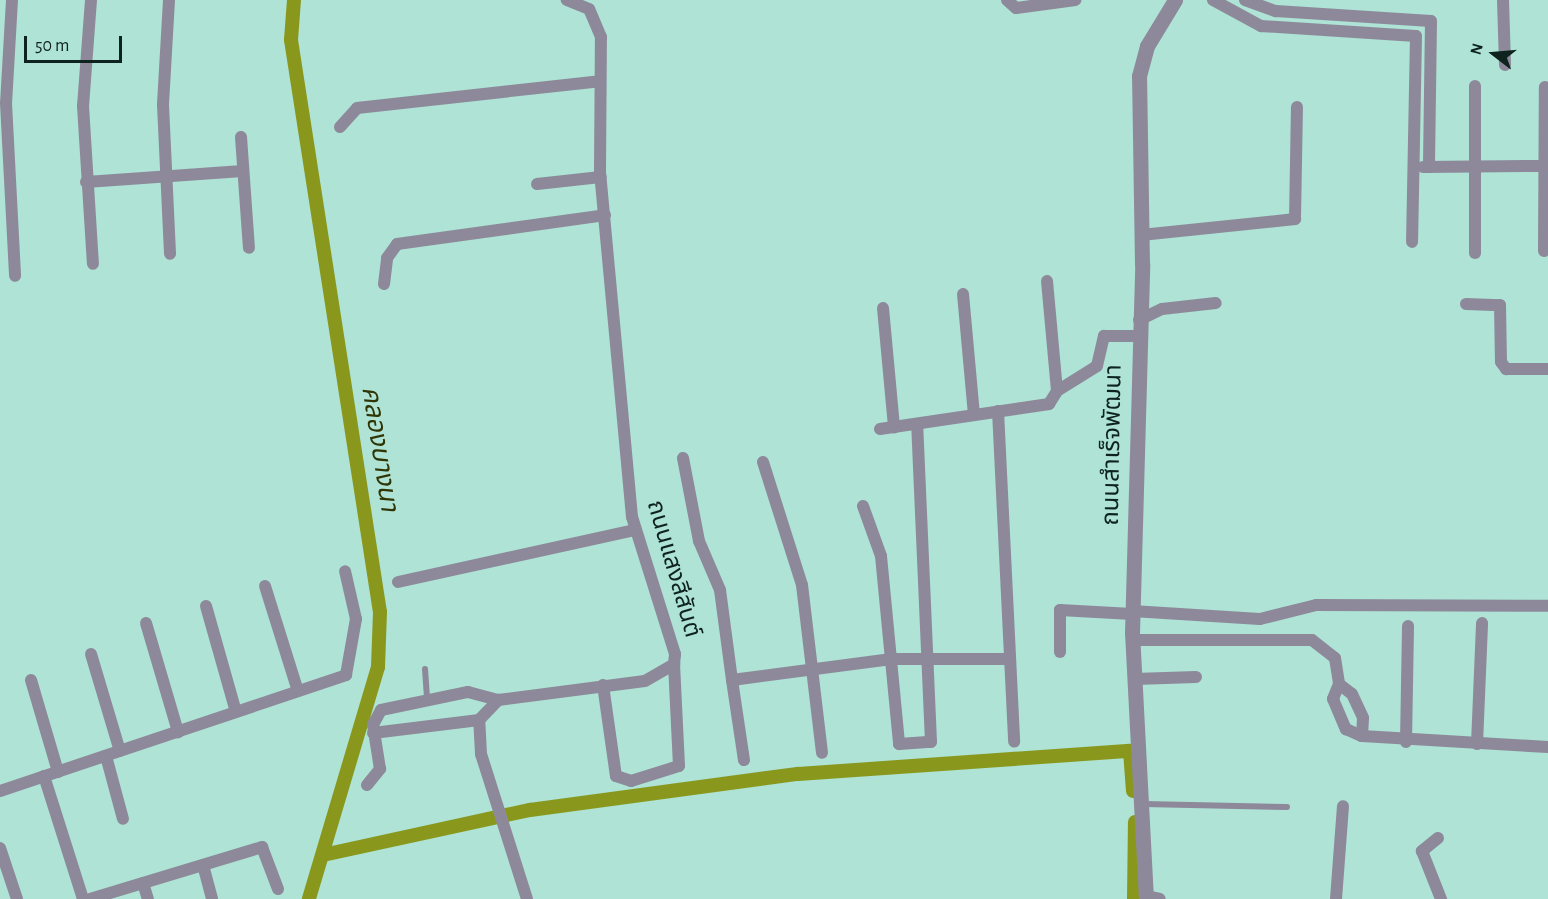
<!DOCTYPE html>
<html>
<head>
<meta charset="utf-8">
<style>
	body { margin:0 }
	#map { position:relative; width:1548px; height:899px; overflow:hidden; background:#aee3d5; font-family:"Alegreya Sans","Noto Sans Thai",sans-serif }
	div>[style] { position:absolute }
	[style*='--x'] { left:calc(var(--x)*1px); top:calc(var(--y)*1px); width:calc(var(--w)*1px); rotate:calc(var(--a)*1deg) }
	.canal>* { height:14px; margin:-7px; padding:0 7px; transform-origin:7px; border-radius:7px; background:#89981d }
	.service>* { height:6px; margin:-3px; padding:0 3px; transform-origin:3px; border-radius:3px; background:#8d899a }
	.minor>* { height:12px; margin:-6px; padding:0 6px; transform-origin:6px; border-radius:6px; background:#8d899a }
	.tertiary>* { height:15px; margin:-7.5px; padding:0 7.5px; transform-origin:7.5px; border-radius:7.5px; background:#8d899a }
	span { translate:-50% -50%; white-space:nowrap; text-align:center; line-height:1.15; -webkit-text-stroke:5px #aee3d5; paint-order:stroke }
	.street-label { font-size:24px; color:#0e231e }
	.water-label { font-size:26px; color:#2f3505; font-style:italic }
	.north { position:absolute; left:1464px; top:24px; width:60px; height:60px; -webkit-text-stroke:4px #aee3d5; paint-order:stroke; rotate:286deg; font-size:16px; font-weight:700; line-height:24px; text-align:center; color:#0e231e }
	.north::after { content:''; display:block; margin:auto; width:21px; height:27px; background:#0e231e; clip-path:polygon(50% 0,100% 100%,50% 72%,0 100%) }
	.scale { position:absolute; left:24px; top:36px; width:98px; height:27px; box-sizing:border-box; border:3px solid #0e231e; border-top:0; padding-left:8px; font-size:18px; line-height:21px; white-space:nowrap; color:#0e231e; -webkit-text-stroke:4px #aee3d5; paint-order:stroke }
</style>
</head>
<body>
<div id="map">
	<div class="canal">
		<i style="--x:294;--y:0;--w:40;--a:94.3"></i>
		<i style="--x:291;--y:40;--w:579;--a:81.16"></i>
		<i style="--x:380;--y:612;--w:55;--a:92.1"></i>
		<i style="--x:378;--y:667;--w:242;--a:106.6"></i>
		<i style="--x:323;--y:855;--w:212;--a:-12.3"></i>
		<i style="--x:530;--y:810;--w:270;--a:-7.7"></i>
		<i style="--x:798;--y:774;--w:333;--a:-4"></i>
		<i style="--x:1130;--y:751;--w:40;--a:85.7"></i>
		<i style="--x:1134;--y:899;--w:77;--a:-89.3"></i>
	</div>
	<div class="service">
		<i style="--x:425;--y:669;--w:30;--a:86"></i>
		<i style="--x:1144;--y:804;--w:143;--a:1.2"></i>
	</div>
	<div class="minor">
		<i style="--x:12;--y:0;--w:103;--a:93.3"></i>
		<i style="--x:6;--y:103;--w:173;--a:87"></i>
		<i style="--x:91;--y:0;--w:106;--a:94.3"></i>
		<i style="--x:83;--y:106;--w:158;--a:86.4"></i>
		<i style="--x:169;--y:0;--w:105;--a:93.3"></i>
		<i style="--x:163;--y:105;--w:149;--a:87.3"></i>
		<i style="--x:1007;--y:0;--w:12;--a:42"></i>
		<i style="--x:1016;--y:8;--w:60;--a:-7.7"></i>
		<i style="--x:1213;--y:0;--w:55;--a:28.4"></i>
		<i style="--x:1261;--y:26;--w:155;--a:3.7"></i>
		<i style="--x:1416;--y:36;--w:206;--a:91.1"></i>
		<i style="--x:1245;--y:0;--w:33;--a:20"></i>
		<i style="--x:1276;--y:11;--w:155;--a:3.7"></i>
		<i style="--x:1431;--y:21;--w:146;--a:90.8"></i>
		<i style="--x:1503;--y:0;--w:65;--a:88.2"></i>
		<i style="--x:1475;--y:86;--w:167;--a:90"></i>
		<i style="--x:340;--y:127;--w:25;--a:-48"></i>
		<i style="--x:357;--y:108;--w:244;--a:-6.3"></i>
		<i style="--x:241;--y:137;--w:111;--a:85.9"></i>
		<i style="--x:1423;--y:167;--w:125;--a:-0.5"></i>
		<i style="--x:86;--y:182;--w:157;--a:-4"></i>
		<i style="--x:537;--y:184;--w:64;--a:-6.2"></i>
		<i style="--x:1141;--y:235;--w:155;--a:-5.9"></i>
		<i style="--x:1295;--y:219;--w:112;--a:-89"></i>
		<i style="--x:1544;--y:251;--w:164;--a:-89.7"></i>
		<i style="--x:1047;--y:281;--w:110;--a:84.8"></i>
		<i style="--x:384;--y:284;--w:26;--a:-83"></i>
		<i style="--x:387;--y:258;--w:17;--a:-54"></i>
		<i style="--x:397;--y:244;--w:210;--a:-7.9"></i>
		<i style="--x:963;--y:294;--w:121;--a:84.8"></i>
		<i style="--x:1466;--y:304;--w:34;--a:2"></i>
		<i style="--x:1500;--y:305;--w:57;--a:89"></i>
		<i style="--x:1501;--y:362;--w:9;--a:54"></i>
		<i style="--x:1506;--y:369;--w:42;--a:0"></i>
		<i style="--x:883;--y:308;--w:120;--a:84.7"></i>
		<i style="--x:1139;--y:320;--w:25;--a:-26"></i>
		<i style="--x:1162;--y:309;--w:54;--a:-6.3"></i>
		<i style="--x:998;--y:411;--w:331;--a:87.2"></i>
		<i style="--x:880;--y:429;--w:171;--a:-8.4"></i>
		<i style="--x:1049;--y:404;--w:15;--a:-58"></i>
		<i style="--x:1057;--y:391;--w:47;--a:-32"></i>
		<i style="--x:1097;--y:366;--w:31;--a:-77"></i>
		<i style="--x:1104;--y:336;--w:34;--a:0"></i>
		<i style="--x:683;--y:458;--w:85;--a:79.1"></i>
		<i style="--x:699;--y:541;--w:53;--a:66.8"></i>
		<i style="--x:720;--y:590;--w:91;--a:82.4"></i>
		<i style="--x:732;--y:680;--w:161;--a:-7.5"></i>
		<i style="--x:892;--y:659;--w:118;--a:0"></i>
		<i style="--x:763;--y:462;--w:129;--a:72.4"></i>
		<i style="--x:802;--y:585;--w:169;--a:83.2"></i>
		<i style="--x:863;--y:506;--w:53;--a:70.2"></i>
		<i style="--x:881;--y:556;--w:189;--a:84.5"></i>
		<i style="--x:899;--y:744;--w:32;--a:-4"></i>
		<i style="--x:931;--y:742;--w:318;--a:-92.5"></i>
		<i style="--x:398;--y:582;--w:243;--a:-12.4"></i>
		<i style="--x:265;--y:586;--w:110;--a:72.6"></i>
		<i style="--x:206;--y:606;--w:110;--a:74.2"></i>
		<i style="--x:1132;--y:611;--w:128;--a:3.6"></i>
		<i style="--x:1260;--y:619;--w:58;--a:-14"></i>
		<i style="--x:1316;--y:605;--w:232;--a:0.2"></i>
		<i style="--x:146;--y:623;--w:114;--a:73.6"></i>
		<i style="--x:1133;--y:640;--w:179;--a:0"></i>
		<i style="--x:1312;--y:640;--w:29;--a:38"></i>
		<i style="--x:1335;--y:658;--w:26;--a:81"></i>
		<i style="--x:1339;--y:684;--w:16;--a:112"></i>
		<i style="--x:1333;--y:699;--w:33;--a:67"></i>
		<i style="--x:1346;--y:729;--w:17;--a:24"></i>
		<i style="--x:1362;--y:736;--w:186;--a:3.4"></i>
		<i style="--x:1060;--y:652;--w:42;--a:-90"></i>
		<i style="--x:1060;--y:610;--w:72;--a:3.2"></i>
		<i style="--x:91;--y:654;--w:101;--a:73.4"></i>
		<i style="--x:1135;--y:679;--w:61;--a:-1.9"></i>
		<i style="--x:31;--y:680;--w:96;--a:73.6"></i>
		<i style="--x:732;--y:680;--w:81;--a:81.5"></i>
		<i style="--x:1339;--y:684;--w:16;--a:38"></i>
		<i style="--x:1352;--y:694;--w:26;--a:65"></i>
		<i style="--x:1363;--y:718;--w:18;--a:93"></i>
		<i style="--x:603;--y:685;--w:92;--a:81.9"></i>
		<i style="--x:616;--y:776;--w:16;--a:18"></i>
		<i style="--x:631;--y:781;--w:50;--a:-17.4"></i>
		<i style="--x:679;--y:766;--w:102;--a:-92.8"></i>
		<i style="--x:373;--y:733;--w:107;--a:-7"></i>
		<i style="--x:1406;--y:742;--w:116;--a:-89"></i>
		<i style="--x:1477;--y:744;--w:121;--a:-87.6"></i>
		<i style="--x:106;--y:756;--w:65;--a:74.9"></i>
		<i style="--x:44;--y:776;--w:129;--a:72.4"></i>
		<i style="--x:367;--y:785;--w:21;--a:-51"></i>
		<i style="--x:380;--y:769;--w:45;--a:-99"></i>
		<i style="--x:373;--y:725;--w:17;--a:-62"></i>
		<i style="--x:381;--y:710;--w:89;--a:-11.7"></i>
		<i style="--x:468;--y:692;--w:31;--a:15"></i>
		<i style="--x:0;--y:791;--w:365;--a:-18.5"></i>
		<i style="--x:346;--y:675;--w:57;--a:-79.9"></i>
		<i style="--x:356;--y:619;--w:49;--a:-102.9"></i>
		<i style="--x:1438;--y:838;--w:21;--a:141"></i>
		<i style="--x:1422;--y:851;--w:52;--a:68.4"></i>
		<i style="--x:0;--y:848;--w:54;--a:71.6"></i>
		<i style="--x:203;--y:865;--w:35;--a:75"></i>
		<i style="--x:143;--y:883;--w:17;--a:73"></i>
		<i style="--x:1147;--y:896;--w:13;--a:13"></i>
		<i style="--x:90;--y:899;--w:180;--a:-16.8"></i>
		<i style="--x:262;--y:847;--w:45;--a:69.1"></i>
		<i style="--x:527;--y:899;--w:152;--a:-107.6"></i>
		<i style="--x:481;--y:754;--w:34;--a:-93"></i>
		<i style="--x:479;--y:720;--w:28;--a:-46"></i>
		<i style="--x:498;--y:700;--w:148;--a:-7.4"></i>
		<i style="--x:645;--y:681;--w:34;--a:-30"></i>
		<i style="--x:674;--y:664;--w:10;--a:-84"></i>
		<i style="--x:675;--y:654;--w:144;--a:-107.4"></i>
		<i style="--x:632;--y:517;--w:347;--a:-95.3"></i>
		<i style="--x:600;--y:171;--w:134;--a:-89.6"></i>
		<i style="--x:601;--y:37;--w:30;--a:-113"></i>
		<i style="--x:589;--y:9;--w:24;--a:-158"></i>
		<i style="--x:1336;--y:899;--w:93;--a:-85.7"></i>
	</div>
	<div class="tertiary">
		<i style="--x:1146;--y:899;--w:266;--a:-93"></i>
		<i style="--x:1132;--y:633;--w:369;--a:-88.4"></i>
		<i style="--x:1142;--y:264;--w:188;--a:-90.9"></i>
		<i style="--x:1139;--y:76;--w:31;--a:-75"></i>
		<i style="--x:1147;--y:46;--w:54;--a:-58.7"></i>
	</div>
	<div class="street-label">
		<span style="left:1113px;top:445px;rotate:-89deg">ถนนสำเร็จพัฒนา</span>
		<span style="left:673px;top:569px;rotate:74deg">ถนนแสงสีสันต์</span>
	</div>
	<div class="water-label">
		<span style="left:379px;top:449px;rotate:81deg">คลองบางนา</span>
	</div>
	<div class="north">N</div>
	<div class="scale">50 m</div>
</div>
</body>
</html>
